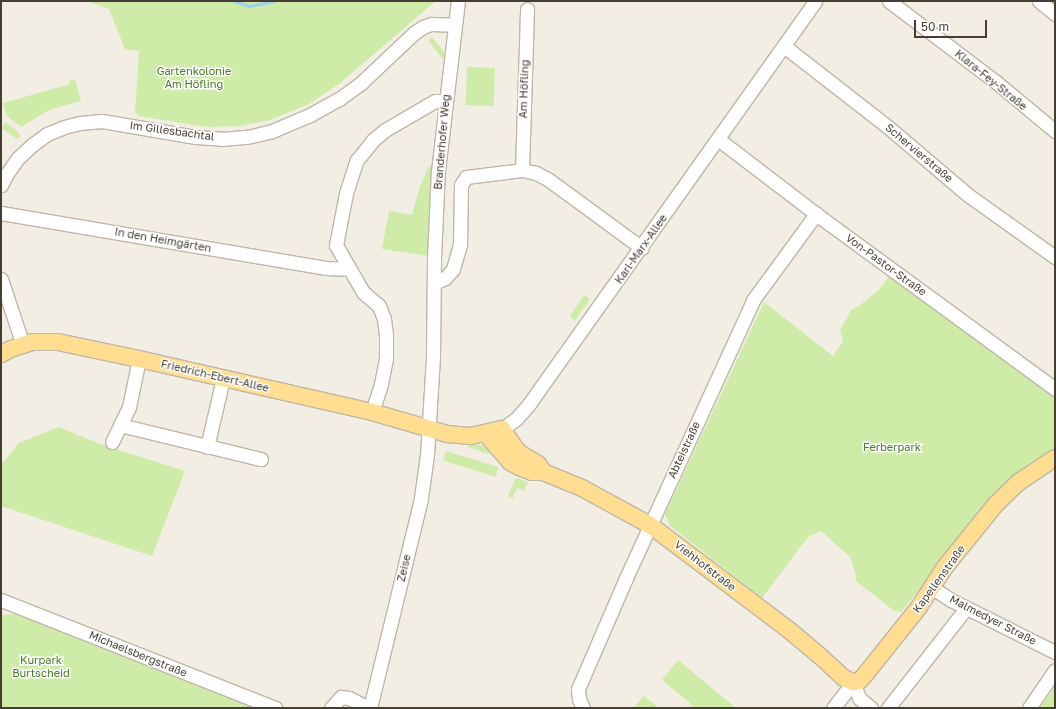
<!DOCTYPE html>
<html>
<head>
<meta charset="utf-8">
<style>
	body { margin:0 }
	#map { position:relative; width:1056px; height:709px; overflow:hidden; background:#f3eee4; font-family:"Golos Text",sans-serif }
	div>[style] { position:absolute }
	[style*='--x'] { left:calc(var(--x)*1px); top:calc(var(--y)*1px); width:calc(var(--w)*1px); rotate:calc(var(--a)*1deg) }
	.green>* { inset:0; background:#cfeba8; transform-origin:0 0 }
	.stream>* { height:3px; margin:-1.5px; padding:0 1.5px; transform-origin:1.5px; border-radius:1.5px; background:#9ad3f6 }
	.roads { filter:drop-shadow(1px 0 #bfb6a6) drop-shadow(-1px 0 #bfb6a6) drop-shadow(0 1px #bfb6a6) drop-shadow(0 -1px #bfb6a6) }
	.minor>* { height:13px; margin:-6.5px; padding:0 6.5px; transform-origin:6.5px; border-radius:6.5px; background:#fff }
	.major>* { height:16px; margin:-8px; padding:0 8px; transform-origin:8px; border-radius:8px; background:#ffdd91 }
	span { translate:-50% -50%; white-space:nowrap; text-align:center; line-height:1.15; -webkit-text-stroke:3px #fff; paint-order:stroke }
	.park-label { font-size:11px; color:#467c22 }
	.street-label { font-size:11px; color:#463e33 }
	.frame { position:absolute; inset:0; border:2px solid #463e33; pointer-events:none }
	.scale { position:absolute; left:914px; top:20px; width:73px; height:18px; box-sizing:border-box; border:2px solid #463e33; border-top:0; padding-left:5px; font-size:12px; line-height:14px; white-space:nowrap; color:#463e33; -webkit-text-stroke:3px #fff; paint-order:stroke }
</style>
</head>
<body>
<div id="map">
	<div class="green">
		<i style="clip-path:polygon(87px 1px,436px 1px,339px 84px,309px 104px,270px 120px,239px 126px,206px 127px,139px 116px,135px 112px,139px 51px,125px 49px,109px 9px)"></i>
		<i style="clip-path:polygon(432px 37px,445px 53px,443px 60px,428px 40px)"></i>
		<i style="left:467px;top:67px;width:28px;height:38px;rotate:2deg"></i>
		<i style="clip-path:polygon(75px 79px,81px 101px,49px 110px,21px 127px,7px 116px,3px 103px,70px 84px,70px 80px)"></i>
		<i style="clip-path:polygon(5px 122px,16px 130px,21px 136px,17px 139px,2px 128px)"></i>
		<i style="clip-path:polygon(429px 166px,435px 167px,429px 256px,382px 249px,389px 211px,412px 215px,420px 186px)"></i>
		<i style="clip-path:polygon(889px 276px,1055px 396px,1055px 450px,950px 551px,901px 612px,893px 610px,856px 581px,856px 575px,850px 557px,821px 531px,808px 537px,762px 598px,670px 526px,665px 514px,764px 302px,833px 356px,843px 341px,840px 330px,851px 310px,859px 306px,880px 289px)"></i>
		<i style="left:584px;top:295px;width:7px;height:26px;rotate:34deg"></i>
		<i style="clip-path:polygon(59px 427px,100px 444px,185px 471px,152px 556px,1px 506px,1px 465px,19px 443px)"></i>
		<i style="clip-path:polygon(468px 445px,481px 445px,491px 450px,489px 454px,468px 447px)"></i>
		<i style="left:446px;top:451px;width:55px;height:10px;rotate:17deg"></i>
		<i style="clip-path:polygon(516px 478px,528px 482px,524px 491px,517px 488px,513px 498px,508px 496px)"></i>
		<i style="clip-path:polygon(15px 614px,255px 708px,1px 708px,1px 615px)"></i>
		<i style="clip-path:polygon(678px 660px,736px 708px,694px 708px,690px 704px,690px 703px,662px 680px)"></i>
		<i style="clip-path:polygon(1055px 686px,1055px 704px,1051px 708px,1040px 708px)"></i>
		<i style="clip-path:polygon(644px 696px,659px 708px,633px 708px)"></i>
	</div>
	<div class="stream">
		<i style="--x:234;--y:1;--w:16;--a:18"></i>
		<i style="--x:249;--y:6;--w:25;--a:-11"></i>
	</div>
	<div class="roads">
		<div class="minor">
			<i style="--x:889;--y:1;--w:134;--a:37.1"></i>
			<i style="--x:996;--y:82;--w:77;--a:39.7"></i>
			<i style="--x:1039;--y:1;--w:21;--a:39"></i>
			<i style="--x:784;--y:46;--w:132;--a:37.9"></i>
			<i style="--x:888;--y:127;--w:105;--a:40.4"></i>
			<i style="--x:968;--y:195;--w:107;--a:35.5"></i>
			<i style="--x:718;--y:139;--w:123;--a:37.4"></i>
			<i style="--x:816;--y:214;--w:296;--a:36.2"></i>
			<i style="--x:522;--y:170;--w:161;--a:-88.2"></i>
			<i style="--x:1;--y:185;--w:11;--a:-63"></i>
			<i style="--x:6;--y:175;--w:21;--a:-55"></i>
			<i style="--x:18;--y:158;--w:19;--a:-43"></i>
			<i style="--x:32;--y:145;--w:19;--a:-36"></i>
			<i style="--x:47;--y:134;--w:18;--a:-22"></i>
			<i style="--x:64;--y:127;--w:16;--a:-14"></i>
			<i style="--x:80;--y:123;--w:22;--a:-5"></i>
			<i style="--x:102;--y:121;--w:95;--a:9.7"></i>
			<i style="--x:196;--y:137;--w:26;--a:4"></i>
			<i style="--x:222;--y:139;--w:25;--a:-5"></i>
			<i style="--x:247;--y:137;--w:26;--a:-13"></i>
			<i style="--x:272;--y:131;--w:39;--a:-23"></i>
			<i style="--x:308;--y:116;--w:35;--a:-29"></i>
			<i style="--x:339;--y:99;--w:29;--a:-36"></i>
			<i style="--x:362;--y:82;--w:71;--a:-43.3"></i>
			<i style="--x:414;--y:33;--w:11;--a:-34"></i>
			<i style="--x:423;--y:27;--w:9;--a:-21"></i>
			<i style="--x:431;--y:24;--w:24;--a:2"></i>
			<i style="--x:1;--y:213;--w:329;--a:9.6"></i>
			<i style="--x:325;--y:268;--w:24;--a:2"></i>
			<i style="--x:1;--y:279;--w:70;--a:71.6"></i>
			<i style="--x:434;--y:283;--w:12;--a:-24"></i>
			<i style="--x:445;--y:278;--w:12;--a:-48"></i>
			<i style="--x:453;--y:269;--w:26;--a:-74"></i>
			<i style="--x:460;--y:244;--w:59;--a:-89"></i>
			<i style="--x:461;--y:185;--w:9;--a:-58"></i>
			<i style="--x:466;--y:177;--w:56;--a:-7.1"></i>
			<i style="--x:522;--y:170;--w:14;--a:12"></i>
			<i style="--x:536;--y:173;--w:15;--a:28"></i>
			<i style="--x:549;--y:180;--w:115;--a:36.2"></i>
			<i style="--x:372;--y:412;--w:29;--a:-72"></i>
			<i style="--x:381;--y:384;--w:25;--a:-79"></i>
			<i style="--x:386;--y:359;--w:24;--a:-90"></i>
			<i style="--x:386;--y:335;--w:16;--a:-97"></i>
			<i style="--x:384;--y:319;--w:14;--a:-111"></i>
			<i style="--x:379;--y:306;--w:21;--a:-139"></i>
			<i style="--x:363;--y:292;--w:54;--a:-119.9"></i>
			<i style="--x:336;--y:245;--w:53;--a:-79.1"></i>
			<i style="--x:346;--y:193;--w:35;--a:-72"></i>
			<i style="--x:357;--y:160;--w:26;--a:-51"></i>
			<i style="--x:373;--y:140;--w:16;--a:-40"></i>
			<i style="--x:385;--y:130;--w:48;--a:-30.3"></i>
			<i style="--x:426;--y:106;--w:10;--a:-29"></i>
			<i style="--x:435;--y:101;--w:10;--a:0"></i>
			<i style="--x:120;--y:425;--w:145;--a:13.6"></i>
			<i style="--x:502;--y:429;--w:17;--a:-36"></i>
			<i style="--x:516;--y:419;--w:20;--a:-49"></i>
			<i style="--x:529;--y:404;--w:494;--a:-54.6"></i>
			<i style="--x:112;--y:442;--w:39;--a:-64"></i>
			<i style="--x:129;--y:407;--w:49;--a:-78.2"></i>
			<i style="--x:207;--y:447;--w:70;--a:-76.8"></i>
			<i style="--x:931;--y:587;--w:24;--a:33"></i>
			<i style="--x:951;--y:600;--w:116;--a:26.6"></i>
			<i style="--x:1;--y:600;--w:295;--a:21.5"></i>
			<i style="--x:853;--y:682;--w:17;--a:69"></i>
			<i style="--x:859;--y:698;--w:16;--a:40"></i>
			<i style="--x:331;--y:708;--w:15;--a:-48"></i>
			<i style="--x:341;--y:697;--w:8;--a:7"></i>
			<i style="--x:349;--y:698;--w:22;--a:27"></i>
			<i style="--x:370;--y:708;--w:216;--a:-76.3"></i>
			<i style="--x:421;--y:498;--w:43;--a:-82.1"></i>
			<i style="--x:427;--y:455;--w:99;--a:-86.5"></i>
			<i style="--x:433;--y:356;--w:98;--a:-89.4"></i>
			<i style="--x:434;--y:258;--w:87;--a:-87.4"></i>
			<i style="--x:438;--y:171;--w:171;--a:-83.3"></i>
			<i style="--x:583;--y:708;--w:10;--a:-114"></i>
			<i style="--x:579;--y:699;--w:10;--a:-96"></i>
			<i style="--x:578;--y:689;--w:121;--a:-66.6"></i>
			<i style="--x:626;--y:578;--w:306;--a:-65.4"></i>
			<i style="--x:753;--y:300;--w:107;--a:-53.8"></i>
			<i style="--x:833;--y:708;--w:33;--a:-52"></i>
			<i style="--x:888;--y:708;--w:127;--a:-52"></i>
			<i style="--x:1029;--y:708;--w:46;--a:-55.6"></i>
		</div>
		<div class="major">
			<i style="--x:1;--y:354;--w:11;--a:-27"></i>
			<i style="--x:11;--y:349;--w:22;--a:-18"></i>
			<i style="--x:32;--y:342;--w:26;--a:0"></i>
			<i style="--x:58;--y:342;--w:83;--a:11.9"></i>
			<i style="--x:139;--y:359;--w:239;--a:12.8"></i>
			<i style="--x:372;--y:412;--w:78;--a:16.3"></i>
			<i style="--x:447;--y:434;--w:24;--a:5"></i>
			<i style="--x:471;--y:436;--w:32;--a:-13"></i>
			<i style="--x:502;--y:429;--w:28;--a:55"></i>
			<i style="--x:518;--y:452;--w:23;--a:31"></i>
			<i style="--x:538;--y:464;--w:7;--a:56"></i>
			<i style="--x:486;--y:434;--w:37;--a:49"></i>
			<i style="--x:510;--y:462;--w:10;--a:29"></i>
			<i style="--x:519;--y:467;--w:14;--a:21"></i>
			<i style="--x:532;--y:472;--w:11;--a:0"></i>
			<i style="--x:543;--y:472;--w:42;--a:22.3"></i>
			<i style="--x:582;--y:488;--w:77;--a:28.6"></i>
			<i style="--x:650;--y:525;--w:174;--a:37.1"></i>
			<i style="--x:789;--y:630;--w:39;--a:40"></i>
			<i style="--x:819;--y:655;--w:34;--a:43"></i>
			<i style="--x:844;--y:678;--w:10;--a:24"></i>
			<i style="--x:853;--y:682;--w:6;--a:-9"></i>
			<i style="--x:859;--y:681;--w:7;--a:-45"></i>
			<i style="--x:864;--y:676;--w:88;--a:-51.4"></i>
			<i style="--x:919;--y:607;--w:48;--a:-57"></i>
			<i style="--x:945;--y:567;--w:81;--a:-51"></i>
			<i style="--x:996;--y:504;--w:32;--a:-44"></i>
			<i style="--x:1019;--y:482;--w:43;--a:-33.7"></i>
		</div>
	</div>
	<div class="park-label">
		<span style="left:194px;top:78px">Gartenkolonie<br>Am Höfling</span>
		<span style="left:892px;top:447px">Ferberpark</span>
		<span style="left:41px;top:667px">Kurpark<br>Burtscheid</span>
	</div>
	<div class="street-label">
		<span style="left:991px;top:80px;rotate:39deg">Klara-Fey-Straße</span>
		<span style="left:524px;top:89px;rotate:-88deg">Am Höfling</span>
		<span style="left:172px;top:131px;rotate:8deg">Im Gillesbachtal</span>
		<span style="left:442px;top:142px;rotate:-85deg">Branderhofer Weg</span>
		<span style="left:919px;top:153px;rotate:40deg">Schervierstraße</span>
		<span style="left:163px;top:240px;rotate:10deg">In den Heimgärten</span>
		<span style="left:641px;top:249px;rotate:-55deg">Karl-Marx-Allee</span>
		<span style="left:886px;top:265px;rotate:36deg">Von-Pastor-Straße</span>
		<span style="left:215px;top:376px;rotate:13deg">Friedrich-Ebert-Allee</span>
		<span style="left:684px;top:450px;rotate:-65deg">Abteistraße</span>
		<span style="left:705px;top:566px;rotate:38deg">Viehhofstraße</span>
		<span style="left:404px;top:568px;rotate:-77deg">Zeise</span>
		<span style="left:939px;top:579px;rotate:-54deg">Kapellenstraße</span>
		<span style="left:993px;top:620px;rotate:27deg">Malmedyer Straße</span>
		<span style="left:138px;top:654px;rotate:22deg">Michaelsbergstraße</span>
	</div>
	<div class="frame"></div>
	<div class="scale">50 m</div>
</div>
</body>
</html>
